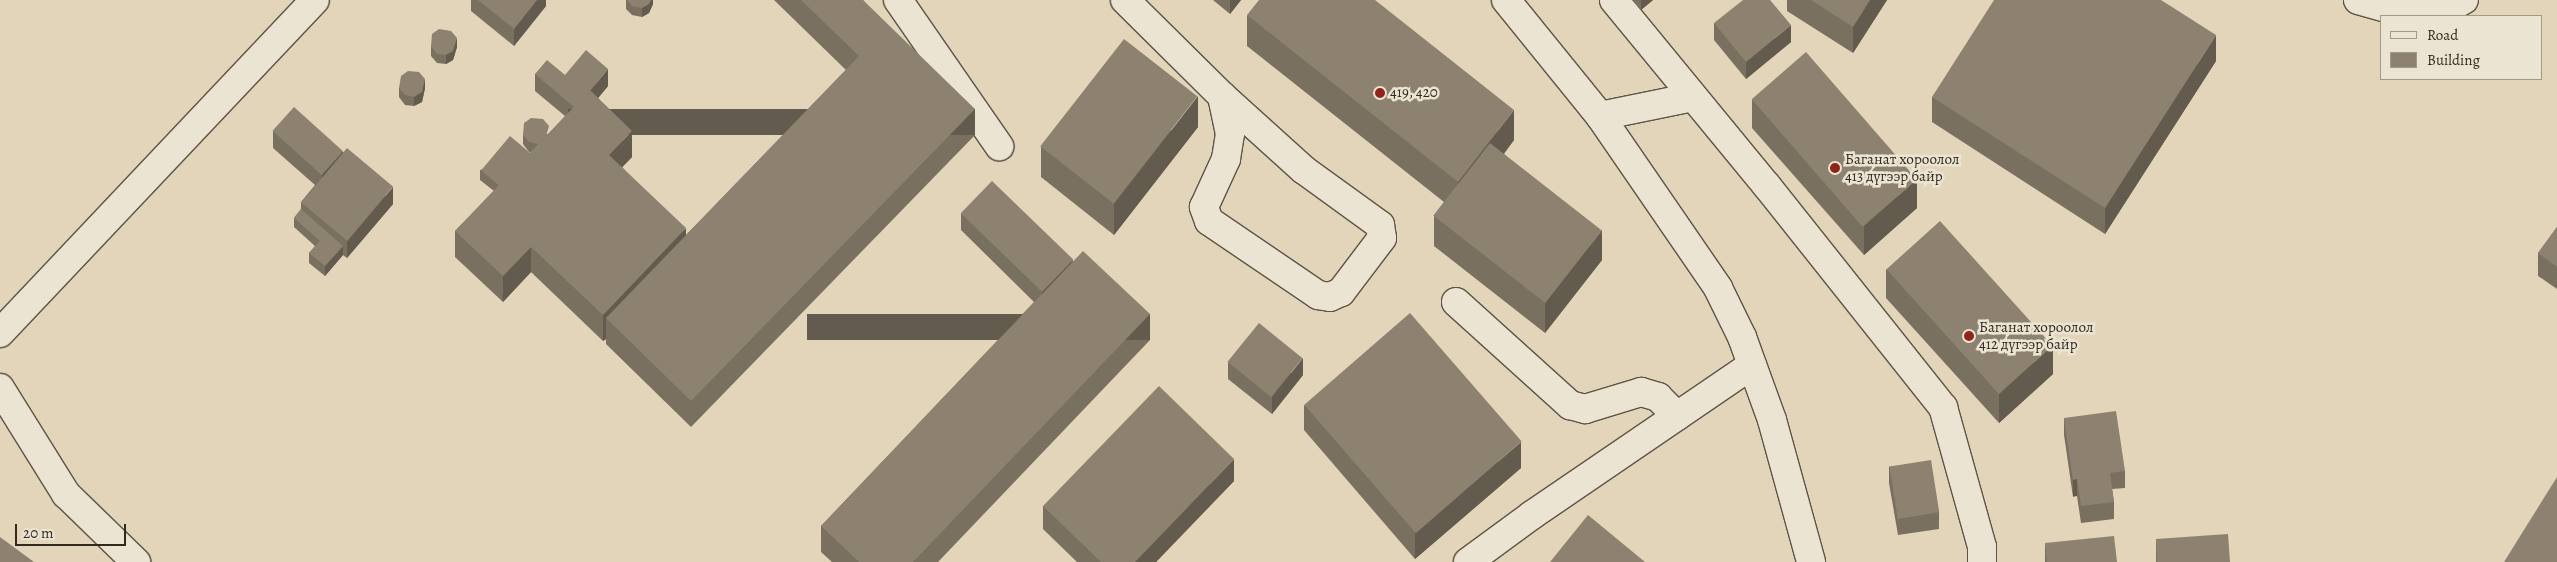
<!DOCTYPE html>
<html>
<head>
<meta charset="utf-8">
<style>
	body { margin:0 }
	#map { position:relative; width:2557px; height:562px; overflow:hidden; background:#e2d5b9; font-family:Alegreya,serif }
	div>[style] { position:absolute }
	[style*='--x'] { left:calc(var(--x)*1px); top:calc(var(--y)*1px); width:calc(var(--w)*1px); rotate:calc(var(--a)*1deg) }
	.roads { filter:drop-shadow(1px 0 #5d5446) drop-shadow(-1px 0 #5d5446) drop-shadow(0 1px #5d5446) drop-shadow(0 -1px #5d5446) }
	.minor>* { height:28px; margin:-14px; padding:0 14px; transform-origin:14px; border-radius:14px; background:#ece4d2 }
	.wall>* { inset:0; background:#79705f }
	.shaded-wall>* { inset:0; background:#635b4e; transform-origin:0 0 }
	.building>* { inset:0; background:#8d826f; transform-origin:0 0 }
	.dots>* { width:14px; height:14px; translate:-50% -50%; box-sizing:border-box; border:2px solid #ece4d2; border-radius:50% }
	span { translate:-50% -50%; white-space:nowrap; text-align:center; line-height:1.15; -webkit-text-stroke:5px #ece4d2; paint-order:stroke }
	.poi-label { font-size:15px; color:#31291f }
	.left { translate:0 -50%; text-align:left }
	.legend { position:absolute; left:2380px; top:15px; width:162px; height:65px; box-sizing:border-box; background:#ece4d2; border:1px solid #a1998a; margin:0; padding:6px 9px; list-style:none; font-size:15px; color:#31291f }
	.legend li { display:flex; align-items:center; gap:10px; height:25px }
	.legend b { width:25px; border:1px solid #a1998a }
	.scale { position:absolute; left:15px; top:524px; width:111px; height:22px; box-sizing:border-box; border:2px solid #31291f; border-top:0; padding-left:6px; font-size:15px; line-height:18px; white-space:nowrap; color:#31291f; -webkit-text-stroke:4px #ece4d2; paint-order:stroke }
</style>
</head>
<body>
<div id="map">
	<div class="roads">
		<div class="minor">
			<i style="--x:898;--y:0;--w:178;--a:55.3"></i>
			<i style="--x:1125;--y:0;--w:136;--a:44.7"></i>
			<i style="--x:1222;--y:96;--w:110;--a:42.1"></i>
			<i style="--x:1304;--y:170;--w:94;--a:35.9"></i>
			<i style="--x:1380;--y:225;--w:13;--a:81"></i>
			<i style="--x:1382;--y:238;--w:68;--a:127.2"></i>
			<i style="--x:1341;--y:292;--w:12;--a:156"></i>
			<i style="--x:1330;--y:297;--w:12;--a:-171"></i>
			<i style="--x:1318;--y:295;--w:132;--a:-145.8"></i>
			<i style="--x:1209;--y:221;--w:15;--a:-110"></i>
			<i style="--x:1204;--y:207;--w:53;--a:-65.4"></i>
			<i style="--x:1226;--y:159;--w:25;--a:-81"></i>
			<i style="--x:1230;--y:134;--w:39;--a:-102"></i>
			<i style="--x:1506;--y:0;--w:149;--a:51"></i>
			<i style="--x:1600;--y:116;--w:209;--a:55.5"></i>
			<i style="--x:1718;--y:288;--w:55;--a:63.9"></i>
			<i style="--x:1742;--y:337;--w:88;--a:70.1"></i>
			<i style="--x:1772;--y:420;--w:147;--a:74.6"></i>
			<i style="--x:1614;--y:0;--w:241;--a:50.6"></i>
			<i style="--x:1767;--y:186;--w:283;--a:51.5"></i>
			<i style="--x:1943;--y:407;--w:145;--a:74.4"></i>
			<i style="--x:1982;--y:547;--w:15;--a:90"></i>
			<i style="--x:2358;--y:0;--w:35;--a:16"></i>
			<i style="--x:2392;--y:10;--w:31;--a:7"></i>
			<i style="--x:2423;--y:14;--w:19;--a:-6"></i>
			<i style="--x:2442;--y:12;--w:25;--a:-29"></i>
			<i style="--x:1600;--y:116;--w:95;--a:-11.5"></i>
			<i style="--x:1456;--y:302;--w:154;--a:42.1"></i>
			<i style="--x:1570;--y:405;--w:16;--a:15"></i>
			<i style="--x:1585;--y:409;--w:59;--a:-16.9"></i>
			<i style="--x:1641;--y:392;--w:18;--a:16"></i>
			<i style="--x:1658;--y:397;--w:27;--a:45"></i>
			<i style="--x:0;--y:333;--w:458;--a:-46.6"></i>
			<i style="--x:0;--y:388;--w:125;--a:58.1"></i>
			<i style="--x:66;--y:494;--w:98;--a:44.2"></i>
			<i style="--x:1468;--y:562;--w:79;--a:-36.3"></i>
			<i style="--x:1532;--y:515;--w:266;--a:-34.3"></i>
		</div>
	</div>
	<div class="wall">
		<i style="clip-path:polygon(471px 0,546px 0,546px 6px,514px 46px,471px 11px)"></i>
		<i style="clip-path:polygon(626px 0,653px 0,653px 4px,649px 13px,642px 17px,632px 15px,626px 9px)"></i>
		<i style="clip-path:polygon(774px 0,863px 0,975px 135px,691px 427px,606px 344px,606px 339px,603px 341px,531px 272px,503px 302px,455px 257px,455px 231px,494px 191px,480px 180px,480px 170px,530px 153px,531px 152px,529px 152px,523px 144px,523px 135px,549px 134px,565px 116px,535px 91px,535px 74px,565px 75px,608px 86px,598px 98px,632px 157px,622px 167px,686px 235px,846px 70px)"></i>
		<i style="clip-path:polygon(1213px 0,1241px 0,1230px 14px)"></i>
		<i style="clip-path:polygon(1632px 0,1653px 0,1641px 10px)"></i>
		<i style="clip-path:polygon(1787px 0,1887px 0,1853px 53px,1787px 11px)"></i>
		<i style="clip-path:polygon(1247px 15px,1514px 140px,1504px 154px,1602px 260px,1545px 333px,1434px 246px,1434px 216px,1444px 202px,1247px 46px)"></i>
		<i style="clip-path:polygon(1714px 23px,1791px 42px,1746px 79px,1714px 40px)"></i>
		<i style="clip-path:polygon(431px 46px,457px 47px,453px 60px,446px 64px,437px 63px,431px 56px)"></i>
		<i style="clip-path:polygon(2216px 61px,2105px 234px,1932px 122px,1932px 97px)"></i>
		<i style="clip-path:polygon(399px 88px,425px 88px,422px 102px,414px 106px,405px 105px,399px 97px)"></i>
		<i style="clip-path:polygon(1752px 99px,1917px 208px,1864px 255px,1752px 128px)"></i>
		<i style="clip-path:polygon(1198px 127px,1114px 235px,1041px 177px,1041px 147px)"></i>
		<i style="clip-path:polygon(273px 131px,343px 152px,393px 204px,347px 258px,343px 255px,325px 276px,309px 263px,309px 253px,315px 246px,294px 227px,294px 218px,301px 209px,301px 202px,315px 185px,273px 148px)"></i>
		<i style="clip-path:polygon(961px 213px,1073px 261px,1150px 340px,938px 562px,832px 562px,821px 552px,821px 526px,1034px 302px,961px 230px)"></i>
		<i style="clip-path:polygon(2557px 227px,2557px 289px,2538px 276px,2538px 253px)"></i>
		<i style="clip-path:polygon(1886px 269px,2053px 374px,1999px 423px,1886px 298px)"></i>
		<i style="clip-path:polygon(1228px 362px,1303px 375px,1272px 414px,1228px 379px)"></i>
		<i style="clip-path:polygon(1304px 405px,1521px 468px,1415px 559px,1304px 430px)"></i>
		<i style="clip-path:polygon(2064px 418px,2125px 471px,2125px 488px,2112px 489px,2114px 502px,2114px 519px,2081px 523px,2077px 496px,2073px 497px,2064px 435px)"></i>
		<i style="clip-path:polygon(1889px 466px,1939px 512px,1939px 529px,1898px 535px,1889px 483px)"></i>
		<i style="clip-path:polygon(1234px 481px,1156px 562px,1077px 562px,1043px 529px,1043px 506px)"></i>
		<i style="clip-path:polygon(2156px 539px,2230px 562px,2156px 562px)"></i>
		<i style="clip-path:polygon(2045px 543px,2117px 562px,2045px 562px)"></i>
	</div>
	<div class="shaded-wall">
		<i style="clip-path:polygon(537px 0,546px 0,546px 6px,514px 46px,514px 29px)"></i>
		<i style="clip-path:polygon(651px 0,653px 0,653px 4px,649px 13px,642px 17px,642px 8px)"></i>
		<i style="clip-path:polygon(1230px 0,1241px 0,1230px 14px)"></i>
		<i style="clip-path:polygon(1641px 0,1653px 0,1641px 10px)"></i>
		<i style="clip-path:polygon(1870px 0,1887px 0,1853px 53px,1853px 27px)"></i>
		<i style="clip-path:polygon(1791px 25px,1791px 42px,1746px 79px,1746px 62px)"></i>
		<i style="clip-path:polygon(2216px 35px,2216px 61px,2105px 234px,2105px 208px)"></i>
		<i style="clip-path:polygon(457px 38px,457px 47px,453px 60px,446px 64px,446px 55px)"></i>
		<i style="clip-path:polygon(608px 69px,608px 86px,576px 125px,576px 108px)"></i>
		<i style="clip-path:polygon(425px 79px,425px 88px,422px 102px,414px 106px,414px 97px)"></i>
		<i style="clip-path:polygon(1198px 96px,1198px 127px,1114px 235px,1114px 204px)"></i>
		<i style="left:975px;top:109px;width:26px;height:407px;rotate:90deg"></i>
		<i style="clip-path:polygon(1514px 110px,1514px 140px,1458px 212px,1458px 182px)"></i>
		<i style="clip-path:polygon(632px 131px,632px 157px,609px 181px,609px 155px)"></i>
		<i style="clip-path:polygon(343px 151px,343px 168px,322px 192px,322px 175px)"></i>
		<i style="clip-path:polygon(1917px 179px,1917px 208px,1864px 255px,1864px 226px)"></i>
		<i style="clip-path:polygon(393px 187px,393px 204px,347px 258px,347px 241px)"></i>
		<i style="clip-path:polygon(686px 228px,686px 254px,606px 318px,606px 339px,603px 341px,603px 315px)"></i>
		<i style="clip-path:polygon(1602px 230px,1602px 260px,1545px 333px,1545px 303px)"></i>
		<i style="clip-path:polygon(343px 246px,343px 255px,325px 276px,325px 266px)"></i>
		<i style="clip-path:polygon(531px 247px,531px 272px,503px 302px,503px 276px)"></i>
		<i style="clip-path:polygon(1073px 260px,1073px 277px,1042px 309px,1042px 292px)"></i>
		<i style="left:1150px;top:314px;width:26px;height:343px;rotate:90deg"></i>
		<i style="clip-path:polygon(2053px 345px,2053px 374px,1999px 423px,1999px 394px)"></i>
		<i style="clip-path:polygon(1303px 358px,1303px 375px,1272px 414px,1272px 397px)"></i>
		<i style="clip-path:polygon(1521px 442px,1521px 468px,1415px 559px,1415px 533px)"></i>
		<i style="clip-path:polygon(1234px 459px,1234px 481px,1156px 562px,1135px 562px)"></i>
		<i style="left:2077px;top:479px;width:17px;height:4px;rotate:90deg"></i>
	</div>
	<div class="building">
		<i style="clip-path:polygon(478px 0,537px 0,514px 29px)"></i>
		<i style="clip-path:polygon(627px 0,651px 0,649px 4px,642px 8px,632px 6px)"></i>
		<i style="clip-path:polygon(801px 0,863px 0,975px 109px,691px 401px,606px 318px,859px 56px)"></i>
		<i style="clip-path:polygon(1259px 0,1375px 0,1514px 110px,1458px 182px,1247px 15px)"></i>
		<i style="clip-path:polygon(1743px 0,1770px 0,1791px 25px,1746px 62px,1714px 23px)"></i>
		<i style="clip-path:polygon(1811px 0,1870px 0,1853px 27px)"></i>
		<i style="clip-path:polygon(1994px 0,2161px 0,2216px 35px,2105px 208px,1932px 97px)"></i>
		<i style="clip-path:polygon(439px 29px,451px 31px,457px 38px,453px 51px,446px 55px,437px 54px,431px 46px,432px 34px)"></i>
		<i style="left:1124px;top:39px;width:93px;height:136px;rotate:38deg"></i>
		<i style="clip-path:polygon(586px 50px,608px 69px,590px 91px,574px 107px,535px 74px,547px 60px,565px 75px)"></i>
		<i style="left:1806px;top:52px;width:169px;height:72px;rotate:49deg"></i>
		<i style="clip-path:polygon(408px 71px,419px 72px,425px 79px,422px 92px,414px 97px,405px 95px,399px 88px,401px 76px)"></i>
		<i style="clip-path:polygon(590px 90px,632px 131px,609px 155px,686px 228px,603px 315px,531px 247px,503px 276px,455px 231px)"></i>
		<i style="left:294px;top:107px;width:66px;height:32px;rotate:42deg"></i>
		<i style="clip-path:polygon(531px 118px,543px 119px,549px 126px,546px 136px,541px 142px,538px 144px,529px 142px,523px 135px,524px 123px)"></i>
		<i style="left:510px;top:136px;width:26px;height:45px;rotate:40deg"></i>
		<i style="left:1490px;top:143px;width:142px;height:92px;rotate:38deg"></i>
		<i style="left:347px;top:148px;width:60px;height:71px;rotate:40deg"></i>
		<i style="left:992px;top:181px;width:113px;height:45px;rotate:44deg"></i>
		<i style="clip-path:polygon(301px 209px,343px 246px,325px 266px,309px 253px,320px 241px,294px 218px)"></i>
		<i style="left:1940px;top:221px;width:168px;height:72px;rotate:48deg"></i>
		<i style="clip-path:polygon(2557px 227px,2557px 267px,2538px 253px)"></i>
		<i style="clip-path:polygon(1083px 251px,1150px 314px,913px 562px,859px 562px,821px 526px)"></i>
		<i style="left:1410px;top:313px;width:170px;height:140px;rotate:49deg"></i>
		<i style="left:1259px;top:323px;width:56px;height:50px;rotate:39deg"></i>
		<i style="clip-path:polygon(1159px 386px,1234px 459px,1135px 562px,1101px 562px,1043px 506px)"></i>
		<i style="clip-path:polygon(2116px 411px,2125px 471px,2110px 473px,2114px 502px,2081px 506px,2077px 479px,2073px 480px,2064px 418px)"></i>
		<i style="left:1931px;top:460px;width:53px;height:42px;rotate:81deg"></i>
		<i style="clip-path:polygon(2557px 477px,2557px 562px,2504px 562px)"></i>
		<i style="clip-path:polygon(1588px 515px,1645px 562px,1550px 562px)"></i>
		<i style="clip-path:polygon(2228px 534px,2230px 562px,2157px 562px,2156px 539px)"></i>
		<i style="clip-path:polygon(2114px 536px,2117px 562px,2047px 562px,2045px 543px)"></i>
		<i style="clip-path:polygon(0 537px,34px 562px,0 562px)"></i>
	</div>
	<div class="dots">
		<i style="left:1380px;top:93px;background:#8f2418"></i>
		<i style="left:1835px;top:168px;background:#8f2418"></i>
		<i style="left:1969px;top:336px;background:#8f2418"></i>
	</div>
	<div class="poi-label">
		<span class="left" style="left:1390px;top:93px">419, 420</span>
		<span class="left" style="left:1845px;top:168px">Баганат хороолол<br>413 дүгээр байр</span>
		<span class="left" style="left:1979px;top:336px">Баганат хороолол<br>412 дүгээр байр</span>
	</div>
	<ul class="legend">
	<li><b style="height:6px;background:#ece4d2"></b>Road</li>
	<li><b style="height:14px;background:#8d826f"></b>Building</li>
	</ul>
	<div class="scale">20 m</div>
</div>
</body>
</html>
